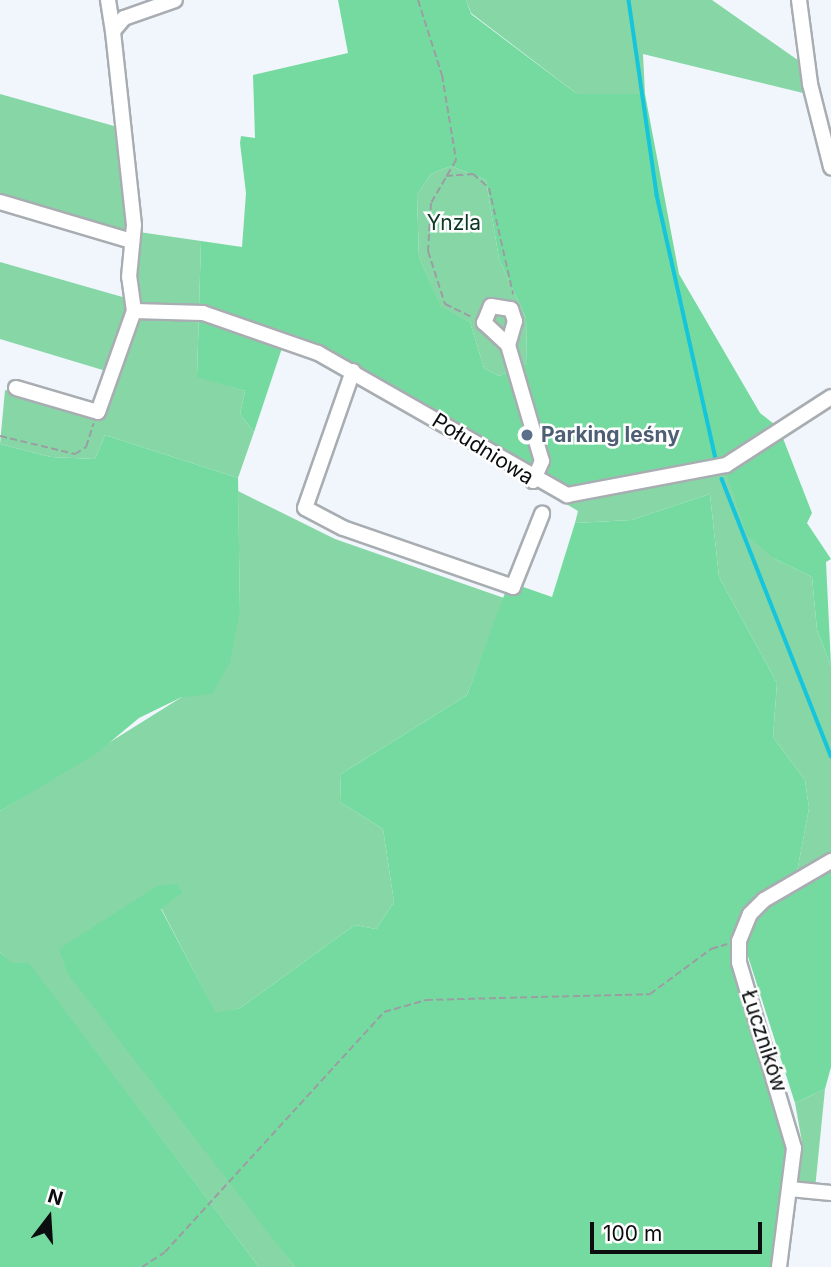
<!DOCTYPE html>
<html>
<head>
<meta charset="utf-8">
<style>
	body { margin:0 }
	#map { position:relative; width:831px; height:1267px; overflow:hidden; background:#f0f6fb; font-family:Inter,sans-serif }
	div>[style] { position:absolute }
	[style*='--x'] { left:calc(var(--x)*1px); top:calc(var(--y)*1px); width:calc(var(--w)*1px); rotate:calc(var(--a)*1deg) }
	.green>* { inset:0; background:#86d6a6 }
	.forest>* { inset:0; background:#75da9f }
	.stream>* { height:3.5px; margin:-1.75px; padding:0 1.75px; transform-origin:1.75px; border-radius:1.75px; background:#15c5db }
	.path>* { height:2px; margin-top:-1px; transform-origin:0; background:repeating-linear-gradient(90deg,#9a9ea2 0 7px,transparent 0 10.5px) }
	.roads { filter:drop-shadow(2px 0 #a8adb2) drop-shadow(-2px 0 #a8adb2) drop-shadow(0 2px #a8adb2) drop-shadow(0 -2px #a8adb2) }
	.minor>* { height:14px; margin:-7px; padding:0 7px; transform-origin:7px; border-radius:7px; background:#fff }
	.dots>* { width:19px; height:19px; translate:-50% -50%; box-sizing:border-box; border:4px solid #fff; border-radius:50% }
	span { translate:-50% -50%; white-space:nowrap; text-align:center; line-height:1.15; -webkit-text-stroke:5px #fff; paint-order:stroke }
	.park-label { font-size:21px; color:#0d3922 }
	.service-label { font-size:21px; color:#4e5e75; font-weight:700 }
	.left { translate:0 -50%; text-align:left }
	.street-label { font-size:21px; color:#0b0d0f }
	.north { position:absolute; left:14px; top:1183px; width:70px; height:70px; -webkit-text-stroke:5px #fff; paint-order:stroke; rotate:17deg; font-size:19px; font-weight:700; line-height:28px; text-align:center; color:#0b0d0f }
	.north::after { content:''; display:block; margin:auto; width:24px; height:32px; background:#0b0d0f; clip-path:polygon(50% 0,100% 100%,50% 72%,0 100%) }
	.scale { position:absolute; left:590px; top:1222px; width:172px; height:32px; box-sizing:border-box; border:4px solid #0b0d0f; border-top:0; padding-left:9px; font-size:21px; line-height:24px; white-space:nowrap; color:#0b0d0f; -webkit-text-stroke:5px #fff; paint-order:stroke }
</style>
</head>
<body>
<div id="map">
	<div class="green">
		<i style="clip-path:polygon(466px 0,712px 0,802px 63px,803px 93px,643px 54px,645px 94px,577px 94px,471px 13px)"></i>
		<i style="clip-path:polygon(0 94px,114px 126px,128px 237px,0 196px)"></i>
		<i style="clip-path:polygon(451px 166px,486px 180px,499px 259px,526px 318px,527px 363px,499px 376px,484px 368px,470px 322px,441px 308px,419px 257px,417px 195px,431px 174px)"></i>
		<i style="clip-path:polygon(139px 232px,201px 241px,197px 376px,245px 391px,240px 414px,254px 432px,238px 478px,105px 435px,95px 459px,51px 457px,0 444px,5px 390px,92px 414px,106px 371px,0 339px,0 262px,126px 298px)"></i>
		<i style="clip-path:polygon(726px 471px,775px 559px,812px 577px,817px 630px,831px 666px,831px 853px,797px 872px,809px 808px,805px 780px,773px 737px,777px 683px,719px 577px,710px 494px,631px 520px,575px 523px,578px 511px,556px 498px,581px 501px)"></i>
		<i style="clip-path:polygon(238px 491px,335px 539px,504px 598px,467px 695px,341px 774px,340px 802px,383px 829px,394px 902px,376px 929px,355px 925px,240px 1008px,216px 1014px,161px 908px,60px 949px,295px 1267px,259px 1267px,29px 964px,10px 963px,0 952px,0 811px,182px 697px,240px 609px)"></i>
		<i style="clip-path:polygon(825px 1089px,815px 1189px,798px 1186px,802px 1142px,795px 1103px)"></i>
	</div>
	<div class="forest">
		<i style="clip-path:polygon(evenodd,338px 0,466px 0,471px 14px,577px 94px,645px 94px,679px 274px,760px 413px,779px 428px,812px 513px,807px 523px,831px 559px,826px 562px,831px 666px,817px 630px,812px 577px,775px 559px,747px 535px,722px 460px,580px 489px,558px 484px,286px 336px,254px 432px,240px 414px,245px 391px,197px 377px,201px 241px,242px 247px,246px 193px,240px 143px,241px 136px,255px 138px,253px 75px,348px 53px,338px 0,451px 166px,486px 180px,499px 259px,526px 318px,527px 363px,499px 376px,484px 368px,470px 322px,441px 307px,419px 257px,417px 195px,431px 174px,451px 166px)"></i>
		<i style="clip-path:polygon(105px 435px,238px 478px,240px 609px,230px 662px,212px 694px,182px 697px,139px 718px,97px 753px,0 811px,0 444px,51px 457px,95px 459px)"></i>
		<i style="clip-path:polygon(710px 494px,719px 577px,777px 683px,773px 737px,805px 780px,809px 808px,797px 872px,748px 904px,731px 956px,784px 1121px,787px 1152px,773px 1267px,295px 1267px,68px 974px,59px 949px,157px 886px,176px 884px,183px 892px,161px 909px,216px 1013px,240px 1008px,355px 925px,376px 929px,394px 902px,383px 829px,340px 802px,341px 774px,467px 695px,509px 582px,552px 597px,575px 523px,631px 520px)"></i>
		<i style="clip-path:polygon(831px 868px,831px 1067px,825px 1089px,795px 1103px,744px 944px,756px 914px)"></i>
		<i style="clip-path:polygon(0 952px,11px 963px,29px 963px,259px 1267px,0 1267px)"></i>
	</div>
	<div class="stream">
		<i style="--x:629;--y:0;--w:197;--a:81.8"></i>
		<i style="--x:657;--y:195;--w:271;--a:77.4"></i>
		<i style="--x:722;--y:479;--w:298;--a:68.5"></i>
	</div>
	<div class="path">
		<i style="--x:418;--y:0;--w:79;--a:72.3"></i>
		<i style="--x:442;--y:75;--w:86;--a:80.6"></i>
		<i style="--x:456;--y:160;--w:50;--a:120.2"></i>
		<i style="--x:431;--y:203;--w:48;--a:93.6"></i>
		<i style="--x:428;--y:251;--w:56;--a:72.2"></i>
		<i style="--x:445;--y:304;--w:30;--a:26"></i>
		<i style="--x:446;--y:176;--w:27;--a:-4"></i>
		<i style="--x:473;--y:174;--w:21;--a:41"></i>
		<i style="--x:489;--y:188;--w:109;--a:77.2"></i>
		<i style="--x:0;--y:436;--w:77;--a:13.5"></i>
		<i style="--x:75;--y:454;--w:13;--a:-32"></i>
		<i style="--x:86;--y:447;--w:25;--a:-72"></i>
		<i style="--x:142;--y:1267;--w:27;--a:-33"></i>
		<i style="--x:165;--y:1252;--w:325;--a:-47.6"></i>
		<i style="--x:384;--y:1012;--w:44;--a:-15.9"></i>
		<i style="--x:426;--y:1000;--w:224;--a:-1.5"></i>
		<i style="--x:650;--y:994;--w:76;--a:-36.4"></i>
		<i style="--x:711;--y:949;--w:17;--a:-17"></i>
	</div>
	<div class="roads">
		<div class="minor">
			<i style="--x:108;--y:0;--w:31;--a:81"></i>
			<i style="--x:799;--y:0;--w:85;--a:82.5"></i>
			<i style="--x:810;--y:84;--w:86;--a:75.8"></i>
			<i style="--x:0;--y:202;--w:138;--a:16.5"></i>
			<i style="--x:134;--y:311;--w:34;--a:-98"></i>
			<i style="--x:129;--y:277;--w:52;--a:-84.5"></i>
			<i style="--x:134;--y:225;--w:195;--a:-96.2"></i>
			<i style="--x:113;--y:31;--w:17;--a:-50"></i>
			<i style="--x:124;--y:18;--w:54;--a:-19.4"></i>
			<i style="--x:508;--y:345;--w:33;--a:-137"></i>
			<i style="--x:484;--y:323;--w:18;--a:-68"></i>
			<i style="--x:491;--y:306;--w:20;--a:9"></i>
			<i style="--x:511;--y:309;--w:13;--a:72"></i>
			<i style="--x:515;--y:321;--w:25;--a:106"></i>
			<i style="--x:508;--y:345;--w:121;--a:73.7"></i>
			<i style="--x:542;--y:461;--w:22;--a:114"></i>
			<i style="--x:353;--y:371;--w:145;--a:109.3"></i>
			<i style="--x:305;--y:508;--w:43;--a:27.8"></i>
			<i style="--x:343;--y:528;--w:180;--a:19.1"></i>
			<i style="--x:513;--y:587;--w:79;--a:-68.3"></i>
			<i style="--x:16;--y:388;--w:85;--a:16.3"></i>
			<i style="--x:98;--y:412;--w:107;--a:-70.4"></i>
			<i style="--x:134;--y:311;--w:69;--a:1.7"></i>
			<i style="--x:203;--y:313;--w:122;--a:19.2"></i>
			<i style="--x:318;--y:353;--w:287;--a:29.7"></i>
			<i style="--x:567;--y:495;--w:162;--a:-10.7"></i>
			<i style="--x:726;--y:465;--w:125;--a:-32.9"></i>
			<i style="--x:790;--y:1189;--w:41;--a:5.6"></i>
			<i style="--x:779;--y:1267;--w:120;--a:-82.8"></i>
			<i style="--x:794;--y:1148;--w:194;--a:-106.5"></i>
			<i style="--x:739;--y:962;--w:21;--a:-90"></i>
			<i style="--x:739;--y:941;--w:29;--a:-68"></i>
			<i style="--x:750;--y:914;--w:20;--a:-45"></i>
			<i style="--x:764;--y:900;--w:78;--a:-30.2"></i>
		</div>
	</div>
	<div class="dots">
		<i style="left:527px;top:435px;background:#5c6f8a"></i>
	</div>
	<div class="park-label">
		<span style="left:454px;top:223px">Ynzla</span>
	</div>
	<div class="service-label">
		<span class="left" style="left:541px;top:435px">Parking leśny</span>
	</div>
	<div class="street-label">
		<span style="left:483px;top:449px;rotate:32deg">Południowa</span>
		<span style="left:764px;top:1041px;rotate:72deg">Łuczników</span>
	</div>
	<div class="north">N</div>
	<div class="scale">100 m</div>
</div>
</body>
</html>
